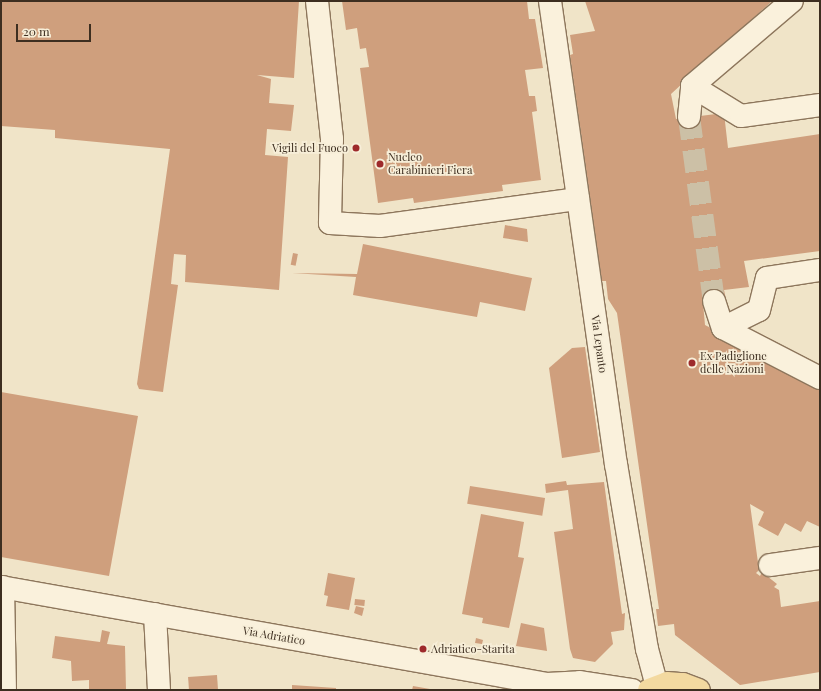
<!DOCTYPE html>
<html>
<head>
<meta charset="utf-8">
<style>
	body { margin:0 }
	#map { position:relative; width:821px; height:691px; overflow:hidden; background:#f0e4c8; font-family:"Playfair Display",serif }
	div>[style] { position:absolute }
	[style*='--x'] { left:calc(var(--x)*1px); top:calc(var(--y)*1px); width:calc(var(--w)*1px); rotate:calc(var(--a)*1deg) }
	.building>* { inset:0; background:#cf9f7d; transform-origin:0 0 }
	.minor-tunnel>* { height:22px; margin-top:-11px; transform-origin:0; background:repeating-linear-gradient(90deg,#ccc0a6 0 22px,transparent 0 33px) }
	.roads { filter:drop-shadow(1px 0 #8d765c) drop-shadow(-1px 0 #8d765c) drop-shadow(0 1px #8d765c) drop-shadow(0 -1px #8d765c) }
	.minor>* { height:22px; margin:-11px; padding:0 11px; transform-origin:11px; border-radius:11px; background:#faf1dc }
	.major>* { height:22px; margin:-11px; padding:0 11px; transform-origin:11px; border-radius:11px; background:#f3d9a0 }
	.dots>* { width:11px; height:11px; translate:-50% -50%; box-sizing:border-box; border:2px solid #f7eed8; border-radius:50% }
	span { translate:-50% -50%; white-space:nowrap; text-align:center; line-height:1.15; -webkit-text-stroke:3.5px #f7eed8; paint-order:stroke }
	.poi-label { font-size:11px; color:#3d2e20 }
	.right { translate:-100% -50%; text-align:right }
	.left { translate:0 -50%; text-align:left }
	.street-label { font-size:11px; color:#3d2e20 }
	.frame { position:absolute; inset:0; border:2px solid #3d2e20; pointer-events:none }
	.scale { position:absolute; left:16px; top:24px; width:75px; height:18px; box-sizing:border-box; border:2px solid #3d2e20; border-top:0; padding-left:5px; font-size:12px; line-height:14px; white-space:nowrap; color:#3d2e20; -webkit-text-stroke:3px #f7eed8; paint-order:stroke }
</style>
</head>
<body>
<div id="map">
	<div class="building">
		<i style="clip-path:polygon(1px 1px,299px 1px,294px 78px,257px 75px,271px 79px,269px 103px,294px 105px,291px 131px,267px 129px,265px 155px,288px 157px,279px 290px,185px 282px,186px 255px,174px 254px,171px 284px,178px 285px,163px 392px,139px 389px,137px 384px,170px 149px,55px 138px,55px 130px,1px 126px)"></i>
		<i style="clip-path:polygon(342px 1px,527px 1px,529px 19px,535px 19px,543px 68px,525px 70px,529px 96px,535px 96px,537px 111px,532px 112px,541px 180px,502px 185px,503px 191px,480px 194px,414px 203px,413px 198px,378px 203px,360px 68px,369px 67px,366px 48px,360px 49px,357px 28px,346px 30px)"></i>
		<i style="clip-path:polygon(585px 1px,772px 1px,671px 94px,676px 119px,724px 113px,728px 148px,820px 134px,820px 251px,744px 261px,749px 287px,724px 290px,726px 299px,703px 303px,705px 325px,820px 386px,820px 527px,807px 521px,801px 532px,785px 523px,778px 536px,758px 525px,764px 512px,750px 504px,759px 570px,756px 573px,760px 576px,762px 572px,777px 584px,774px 587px,779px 590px,781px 607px,820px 601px,820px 672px,740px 685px,675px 635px,674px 624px,658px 626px,656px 609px,659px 609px,617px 313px,608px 299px,606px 281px,602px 281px,570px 55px,573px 54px,570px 35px,595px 31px)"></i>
		<i style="clip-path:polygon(505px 225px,527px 229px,528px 242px,503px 238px)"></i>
		<i style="clip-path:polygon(363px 244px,532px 278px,525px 311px,480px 302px,477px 317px,353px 295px,356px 277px,292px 273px,357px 274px)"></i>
		<i style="left:293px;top:253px;width:5px;height:12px;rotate:11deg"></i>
		<i style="clip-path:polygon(585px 347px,600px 452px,562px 458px,549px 368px,572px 348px)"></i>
		<i style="clip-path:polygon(1px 392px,138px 416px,109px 576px,1px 557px)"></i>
		<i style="clip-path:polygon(566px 481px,567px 485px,604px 482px,622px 614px,625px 613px,624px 630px,611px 632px,613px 644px,595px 662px,573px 658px,570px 649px,554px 532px,573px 529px,568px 490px,546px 493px,545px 484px)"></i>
		<i style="left:470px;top:486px;width:76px;height:18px;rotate:9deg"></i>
		<i style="clip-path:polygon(481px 514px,524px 522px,518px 557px,524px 558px,509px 628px,482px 623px,483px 618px,462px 614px)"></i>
		<i style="clip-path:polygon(328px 573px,355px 578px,349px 610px,326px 606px,328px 596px,324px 595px)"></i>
		<i style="left:355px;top:599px;width:10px;height:6px;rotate:6deg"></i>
		<i style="clip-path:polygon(356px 606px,364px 608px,362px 616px,354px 613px)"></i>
		<i style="clip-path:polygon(521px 623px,544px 628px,547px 651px,516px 646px)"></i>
		<i style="clip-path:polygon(102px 630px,110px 632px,107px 644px,125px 646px,126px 690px,89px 690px,89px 680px,72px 681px,71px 661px,52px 658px,55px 636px,100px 642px)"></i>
		<i style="clip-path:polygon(476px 638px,483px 640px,482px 644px,475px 643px)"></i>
		<i style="left:217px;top:675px;width:15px;height:29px;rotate:86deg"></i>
		<i style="clip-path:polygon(292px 685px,336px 688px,336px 690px,292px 690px)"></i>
		<i style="clip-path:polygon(413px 686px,430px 689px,430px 690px,412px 690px)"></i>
	</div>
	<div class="minor-tunnel">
		<i style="--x:689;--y:117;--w:186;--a:82.3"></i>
	</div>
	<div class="roads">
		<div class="minor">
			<i style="--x:317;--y:1;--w:139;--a:83.8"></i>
			<i style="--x:332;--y:139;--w:84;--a:91.4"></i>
			<i style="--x:330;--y:223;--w:50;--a:3.4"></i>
			<i style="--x:380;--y:226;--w:200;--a:-7.8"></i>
			<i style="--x:550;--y:1;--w:468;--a:81.9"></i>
			<i style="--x:616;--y:464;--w:188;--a:80.5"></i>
			<i style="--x:647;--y:649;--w:38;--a:75"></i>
			<i style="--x:692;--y:86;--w:57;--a:31.5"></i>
			<i style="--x:741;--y:116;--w:80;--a:-7.9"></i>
			<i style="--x:689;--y:117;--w:31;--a:-84"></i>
			<i style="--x:692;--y:86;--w:131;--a:-40.4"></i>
			<i style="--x:714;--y:301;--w:28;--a:72"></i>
			<i style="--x:723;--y:328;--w:109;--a:27.3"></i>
			<i style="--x:723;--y:328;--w:40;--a:-26.6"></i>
			<i style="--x:759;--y:310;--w:33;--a:-76"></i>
			<i style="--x:767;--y:278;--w:54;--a:-8.6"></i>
			<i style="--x:770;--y:565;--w:50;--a:-8"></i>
			<i style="--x:1;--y:587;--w:555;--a:10.07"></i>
			<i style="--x:547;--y:684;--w:33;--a:-3"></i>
			<i style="--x:580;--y:682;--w:53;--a:8.7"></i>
			<i style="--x:3;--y:587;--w:103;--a:88.9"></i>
			<i style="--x:155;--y:614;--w:76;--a:87"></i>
		</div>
		<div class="major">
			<i style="--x:649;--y:690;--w:19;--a:-21"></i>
			<i style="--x:667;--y:683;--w:16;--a:4"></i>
			<i style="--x:683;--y:684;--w:17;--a:21"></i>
		</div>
	</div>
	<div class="dots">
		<i style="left:356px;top:148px;background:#9e2a2b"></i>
		<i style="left:380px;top:164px;background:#9e2a2b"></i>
		<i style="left:692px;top:363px;background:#9e2a2b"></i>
		<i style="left:423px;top:649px;background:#9e2a2b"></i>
	</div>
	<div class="poi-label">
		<span class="right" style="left:348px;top:148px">Vigili del Fuoco</span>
		<span class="left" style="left:388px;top:164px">Nucleo<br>Carabinieri Fiera</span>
		<span class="left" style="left:700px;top:363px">Ex Padiglione<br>delle Nazioni</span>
		<span class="left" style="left:431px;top:649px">Adriatico-Starita</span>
	</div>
	<div class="street-label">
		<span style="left:599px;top:344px;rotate:82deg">Via Lepanto</span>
		<span style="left:274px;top:636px;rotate:10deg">Via Adriatico</span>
	</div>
	<div class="frame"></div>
	<div class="scale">20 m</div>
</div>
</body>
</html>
